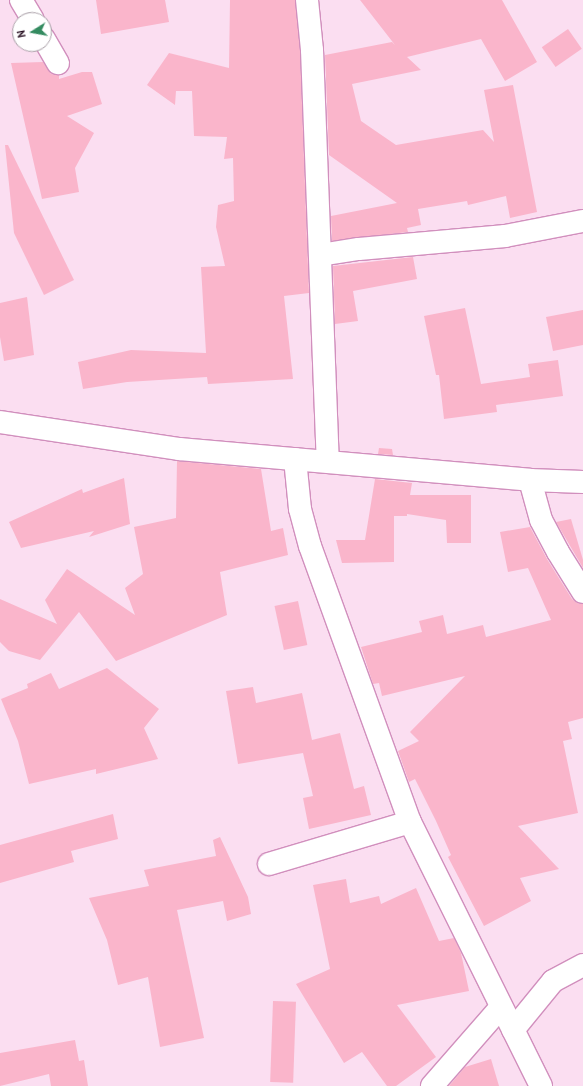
<!DOCTYPE html>
<html>
<head>
<meta charset="utf-8">
<style>
	body { margin:0 }
	#map { position:relative; width:583px; height:1086px; overflow:hidden; background:#fbdef1; font-family:"PT Sans",sans-serif }
	div>[style] { position:absolute }
	[style*='--x'] { left:calc(var(--x)*1px); top:calc(var(--y)*1px); width:calc(var(--w)*1px); rotate:calc(var(--a)*1deg) }
	.building>* { inset:0; background:#fab5cb; transform-origin:0 0 }
	.roads { filter:drop-shadow(1px 0 #d18fbd) drop-shadow(-1px 0 #d18fbd) drop-shadow(0 1px #d18fbd) drop-shadow(0 -1px #d18fbd) }
	.minor>* { height:22px; margin:-11px; padding:0 11px; transform-origin:11px; border-radius:11px; background:#fff }
	span { translate:-50% -50%; white-space:nowrap; text-align:center; line-height:1.15; -webkit-text-stroke:3px #fff; paint-order:stroke }
	.north { position:absolute; left:12px; top:12px; width:40px; height:40px; box-sizing:border-box; background:#fff; border:1px solid #a99fa7; border-radius:50%; rotate:259deg; font-size:11px; font-weight:700; line-height:16px; text-align:center; color:#281022 }
	.north::after { content:''; display:block; margin:auto; width:14px; height:18px; background:#348b60; clip-path:polygon(50% 0,100% 100%,50% 72%,0 100%) }
</style>
</head>
<body>
<div id="map">
	<div class="building">
		<i style="clip-path:polygon(96px 0,165px 0,169px 22px,101px 34px)"></i>
		<i style="clip-path:polygon(230px 0,295px 0,300px 51px,309px 293px,284px 296px,293px 379px,208px 384px,207px 377px,127px 382px,83px 389px,78px 362px,131px 350px,206px 353px,201px 267px,225px 266px,216px 227px,218px 205px,234px 201px,233px 158px,224px 159px,227px 137px,194px 136px,192px 91px,176px 91px,175px 105px,147px 85px,169px 53px,229px 68px)"></i>
		<i style="clip-path:polygon(360px 0,502px 0,537px 62px,505px 81px,481px 39px,407px 57px,421px 70px,352px 84px,361px 121px,396px 145px,483px 130px,494px 142px,484px 90px,513px 85px,537px 212px,510px 218px,506px 196px,468px 205px,467px 201px,418px 209px,421px 225px,407px 228px,408px 232px,332px 241px,331px 216px,397px 203px,329px 155px,325px 55px,392px 42px,395px 45px)"></i>
		<i style="left:568px;top:29px;width:24px;height:32px;rotate:55deg"></i>
		<i style="clip-path:polygon(43px 62px,51px 74px,59px 75px,59px 79px,82px 72px,92px 72px,102px 104px,67px 116px,94px 133px,75px 168px,79px 192px,42px 199px,11px 63px)"></i>
		<i style="clip-path:polygon(5px 145px,8px 145px,74px 280px,44px 295px,14px 233px)"></i>
		<i style="clip-path:polygon(413px 257px,417px 279px,353px 291px,358px 321px,335px 324px,333px 266px)"></i>
		<i style="clip-path:polygon(27px 297px,34px 355px,4px 361px,0 337px,0 303px)"></i>
		<i style="clip-path:polygon(465px 308px,481px 384px,530px 377px,528px 364px,558px 360px,563px 396px,496px 405px,497px 412px,444px 419px,439px 375px,436px 375px,424px 316px)"></i>
		<i style="clip-path:polygon(583px 310px,583px 345px,553px 351px,546px 317px)"></i>
		<i style="clip-path:polygon(379px 448px,392px 449px,393px 455px,378px 454px)"></i>
		<i style="clip-path:polygon(177px 461px,261px 469px,271px 531px,283px 528px,288px 555px,220px 572px,227px 615px,116px 661px,79px 612px,40px 660px,9px 651px,0 642px,0 599px,57px 624px,45px 600px,67px 569px,135px 615px,125px 588px,143px 574px,134px 527px,176px 518px)"></i>
		<i style="clip-path:polygon(124px 478px,130px 524px,89px 537px,94px 531px,21px 548px,9px 522px,82px 489px,83px 493px)"></i>
		<i style="clip-path:polygon(375px 479px,412px 483px,410px 495px,471px 495px,471px 543px,447px 543px,446px 520px,407px 514px,407px 516px,394px 516px,394px 562px,342px 563px,336px 540px,365px 540px)"></i>
		<i style="clip-path:polygon(571px 519px,583px 560px,583px 568px,556px 522px)"></i>
		<i style="clip-path:polygon(530px 527px,547px 559px,572px 599px,577px 603px,583px 604px,583px 718px,568px 722px,572px 739px,563px 741px,578px 813px,518px 826px,559px 869px,520px 878px,531px 901px,484px 926px,448px 857px,451px 855px,436px 821px,415px 779px,409px 782px,398px 751px,419px 741px,410px 732px,465px 676px,382px 696px,379px 683px,373px 684px,361px 647px,422px 632px,419px 621px,443px 615px,447px 634px,483px 625px,486px 637px,551px 620px,528px 568px,508px 572px,500px 532px)"></i>
		<i style="left:298px;top:601px;width:45px;height:24px;rotate:78deg"></i>
		<i style="clip-path:polygon(107px 668px,159px 709px,144px 728px,158px 759px,96px 774px,96px 769px,29px 784px,18px 741px,1px 699px,28px 688px,27px 684px,51px 673px,59px 689px)"></i>
		<i style="clip-path:polygon(253px 687px,256px 703px,302px 693px,312px 740px,340px 733px,354px 789px,364px 786px,371px 815px,309px 829px,303px 798px,313px 796px,303px 753px,238px 764px,226px 691px)"></i>
		<i style="clip-path:polygon(113px 814px,118px 839px,71px 851px,74px 862px,0 883px,0 845px)"></i>
		<i style="clip-path:polygon(220px 837px,248px 897px,251px 914px,227px 921px,223px 901px,177px 910px,204px 1038px,160px 1047px,148px 977px,118px 985px,107px 940px,89px 898px,149px 886px,144px 870px,216px 856px,213px 840px)"></i>
		<i style="clip-path:polygon(346px 879px,350px 903px,379px 896px,381px 904px,416px 888px,439px 941px,454px 938px,461px 953px,469px 991px,397px 1005px,436px 1057px,396px 1086px,387px 1086px,362px 1052px,344px 1063px,296px 984px,330px 969px,313px 885px)"></i>
		<i style="left:273px;top:1001px;width:23px;height:81px;rotate:2deg"></i>
		<i style="clip-path:polygon(75px 1040px,79px 1061px,84px 1060px,88px 1086px,51px 1086px,49px 1074px,0 1086px,0 1053px)"></i>
		<i style="clip-path:polygon(491px 1059px,499px 1086px,449px 1086px,465px 1067px)"></i>
	</div>
	<div class="roads">
		<div class="minor">
			<i style="--x:21;--y:0;--w:23;--a:59"></i>
			<i style="--x:307;--y:0;--w:50;--a:84.3"></i>
			<i style="--x:312;--y:50;--w:411;--a:87.8"></i>
			<i style="--x:44;--y:39;--w:28;--a:60"></i>
			<i style="--x:320;--y:255;--w:39;--a:-9"></i>
			<i style="--x:359;--y:249;--w:147;--a:-5.1"></i>
			<i style="--x:505;--y:236;--w:79;--a:-10.9"></i>
			<i style="--x:0;--y:422;--w:181;--a:8.6"></i>
			<i style="--x:179;--y:449;--w:352;--a:5"></i>
			<i style="--x:530;--y:480;--w:53;--a:2.2"></i>
			<i style="--x:295;--y:459;--w:50;--a:84.3"></i>
			<i style="--x:300;--y:509;--w:38;--a:75"></i>
			<i style="--x:310;--y:546;--w:294;--a:70.1"></i>
			<i style="--x:410;--y:822;--w:295;--a:63.6"></i>
			<i style="--x:530;--y:480;--w:41;--a:74.6"></i>
			<i style="--x:541;--y:520;--w:36;--a:62"></i>
			<i style="--x:558;--y:552;--w:47;--a:58"></i>
			<i style="--x:269;--y:864;--w:147;--a:-16.6"></i>
			<i style="--x:513;--y:1030;--w:63;--a:-50.8"></i>
			<i style="--x:553;--y:981;--w:34;--a:-28"></i>
			<i style="--x:432;--y:1086;--w:105;--a:-48.9"></i>
		</div>
	</div>
	<div class="north">N</div>
</div>
</body>
</html>
